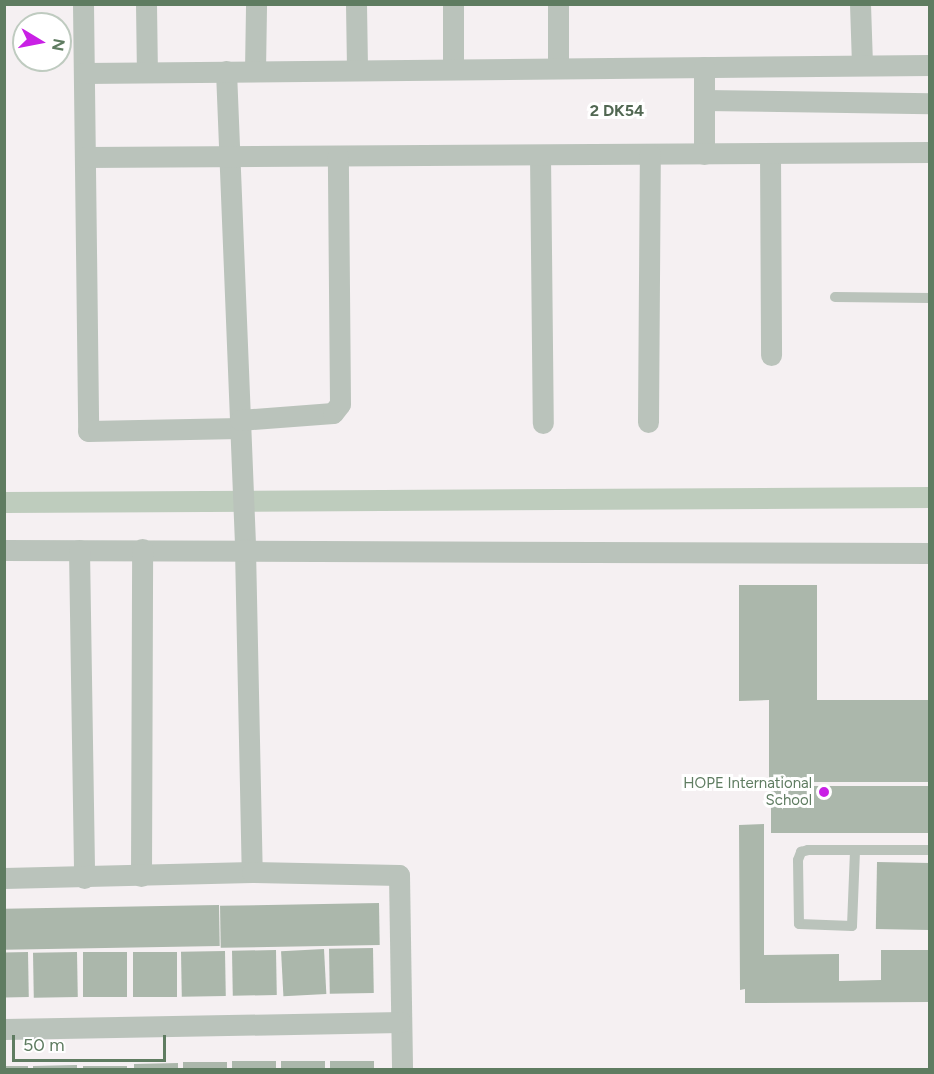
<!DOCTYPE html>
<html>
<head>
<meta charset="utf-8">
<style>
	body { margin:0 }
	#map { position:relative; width:934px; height:1074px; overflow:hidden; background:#f5f0f2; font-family:Figtree,sans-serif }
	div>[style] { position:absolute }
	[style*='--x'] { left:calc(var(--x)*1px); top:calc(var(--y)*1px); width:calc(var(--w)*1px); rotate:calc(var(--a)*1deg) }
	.canal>* { height:21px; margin:-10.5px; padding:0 10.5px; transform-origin:10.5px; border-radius:10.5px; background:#beccbd }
	.building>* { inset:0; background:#abb7ab; transform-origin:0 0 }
	.lane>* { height:10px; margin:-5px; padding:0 5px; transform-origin:5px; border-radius:5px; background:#bac3bb }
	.street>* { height:21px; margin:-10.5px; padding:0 10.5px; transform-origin:10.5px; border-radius:10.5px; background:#bac3bb }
	.dots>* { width:16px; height:16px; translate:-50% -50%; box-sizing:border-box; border:3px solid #fff; border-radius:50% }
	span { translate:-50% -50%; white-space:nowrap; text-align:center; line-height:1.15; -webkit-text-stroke:6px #fff; paint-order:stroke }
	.poi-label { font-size:15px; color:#5f7c61 }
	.right { translate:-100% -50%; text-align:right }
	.neighbourhood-label { font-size:16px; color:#516752; font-weight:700 }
	.frame { position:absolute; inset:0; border:6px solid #5f7c61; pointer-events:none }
	.north { position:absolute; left:12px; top:12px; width:60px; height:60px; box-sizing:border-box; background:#fff; border:2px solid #bfcbc0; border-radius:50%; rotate:100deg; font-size:16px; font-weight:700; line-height:24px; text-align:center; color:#5f7c61 }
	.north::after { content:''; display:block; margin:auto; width:21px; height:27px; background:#c920e5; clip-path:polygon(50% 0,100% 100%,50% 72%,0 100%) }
	.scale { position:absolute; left:12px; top:1035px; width:154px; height:27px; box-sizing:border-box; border:3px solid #5f7c61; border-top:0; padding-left:8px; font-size:18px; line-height:21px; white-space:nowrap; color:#5f7c61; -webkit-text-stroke:4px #fff; paint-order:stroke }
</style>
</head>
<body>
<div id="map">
	<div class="canal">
		<i style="--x:4;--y:502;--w:926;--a:-0.31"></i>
	</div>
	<div class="building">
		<i style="clip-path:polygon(739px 585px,817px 585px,817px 700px,930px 700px,930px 782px,769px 782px,769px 700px,739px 701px)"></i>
		<i style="left:771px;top:786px;width:159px;height:47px"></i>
		<i style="clip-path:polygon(764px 824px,764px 955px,839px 954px,839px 981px,881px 980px,881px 950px,930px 950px,930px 1002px,745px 1003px,745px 989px,740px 990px,739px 825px)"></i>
		<i style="left:877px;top:862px;width:53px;height:67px;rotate:1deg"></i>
		<i style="left:379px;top:903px;width:42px;height:159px;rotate:89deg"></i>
		<i style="left:219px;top:905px;width:41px;height:215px;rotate:89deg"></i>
		<i style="left:373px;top:948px;width:45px;height:44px;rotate:89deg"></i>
		<i style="left:324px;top:949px;width:45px;height:43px;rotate:87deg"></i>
		<i style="left:276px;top:950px;width:45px;height:44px;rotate:89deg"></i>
		<i style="left:225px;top:951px;width:45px;height:44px;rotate:89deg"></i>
		<i style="left:28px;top:952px;width:45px;height:24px;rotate:89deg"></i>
		<i style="left:77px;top:952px;width:45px;height:44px;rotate:89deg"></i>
		<i style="left:127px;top:952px;width:45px;height:44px;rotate:90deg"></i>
		<i style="left:133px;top:952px;width:44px;height:45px"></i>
		<i style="left:276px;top:1061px;width:9px;height:44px;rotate:90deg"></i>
		<i style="left:325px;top:1061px;width:9px;height:44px;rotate:90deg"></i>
		<i style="left:374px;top:1061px;width:9px;height:44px;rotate:90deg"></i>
		<i style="left:227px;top:1062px;width:8px;height:44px;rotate:90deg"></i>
		<i style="clip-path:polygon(178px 1063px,178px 1070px,134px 1070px,134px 1064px)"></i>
		<i style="clip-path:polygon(77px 1065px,77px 1070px,33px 1070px,33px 1066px)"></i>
		<i style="left:5px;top:1066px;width:23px;height:4px"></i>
		<i style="left:83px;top:1066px;width:44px;height:4px"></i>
	</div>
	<div class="lane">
		<i style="--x:835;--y:297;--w:95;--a:0.6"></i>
		<i style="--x:855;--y:851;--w:75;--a:92.3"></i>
		<i style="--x:852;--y:926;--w:53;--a:-177.8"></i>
		<i style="--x:799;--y:924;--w:64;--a:-90.9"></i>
		<i style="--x:798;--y:860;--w:9;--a:-69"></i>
		<i style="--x:801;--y:852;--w:7;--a:-16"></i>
		<i style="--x:808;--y:850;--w:122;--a:0"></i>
	</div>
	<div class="street">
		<i style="--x:83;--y:4;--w:427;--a:89.3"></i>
		<i style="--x:88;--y:431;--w:152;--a:-1.1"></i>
		<i style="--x:146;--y:4;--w:68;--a:89.2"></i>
		<i style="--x:356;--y:4;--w:66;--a:89.1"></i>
		<i style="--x:558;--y:4;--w:64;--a:90"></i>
		<i style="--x:860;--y:4;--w:61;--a:88.1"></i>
		<i style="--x:453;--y:69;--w:65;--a:-90"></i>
		<i style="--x:226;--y:71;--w:478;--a:87.7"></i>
		<i style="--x:245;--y:549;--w:323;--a:88.8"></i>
		<i style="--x:255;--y:71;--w:67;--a:-89.1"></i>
		<i style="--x:84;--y:73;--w:846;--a:-0.54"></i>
		<i style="--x:704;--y:100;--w:226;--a:0.8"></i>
		<i style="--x:770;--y:153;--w:202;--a:89.7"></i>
		<i style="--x:704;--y:154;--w:87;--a:-90"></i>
		<i style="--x:540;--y:155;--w:268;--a:89.4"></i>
		<i style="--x:85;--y:157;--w:845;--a:-0.34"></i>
		<i style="--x:240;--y:420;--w:93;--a:-4.3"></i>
		<i style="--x:333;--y:413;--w:11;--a:-52"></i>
		<i style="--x:340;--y:404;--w:248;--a:-90.5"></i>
		<i style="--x:648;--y:422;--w:268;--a:-89.6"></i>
		<i style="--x:4;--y:550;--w:926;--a:0.19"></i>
		<i style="--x:79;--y:550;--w:328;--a:89.1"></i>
		<i style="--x:141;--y:876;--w:327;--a:-89.8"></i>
		<i style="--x:4;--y:878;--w:248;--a:-1.4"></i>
		<i style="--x:252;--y:872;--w:147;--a:1.2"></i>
		<i style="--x:399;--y:875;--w:195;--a:89.1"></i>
		<i style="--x:4;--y:1029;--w:397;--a:-1"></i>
	</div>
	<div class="dots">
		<i style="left:824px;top:792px;background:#c920e5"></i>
	</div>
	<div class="poi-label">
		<span class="right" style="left:812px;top:792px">HOPE International<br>School</span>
	</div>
	<div class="neighbourhood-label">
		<span style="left:617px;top:111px">2 DK54</span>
	</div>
	<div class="frame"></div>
	<div class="north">N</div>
	<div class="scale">50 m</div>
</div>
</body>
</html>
